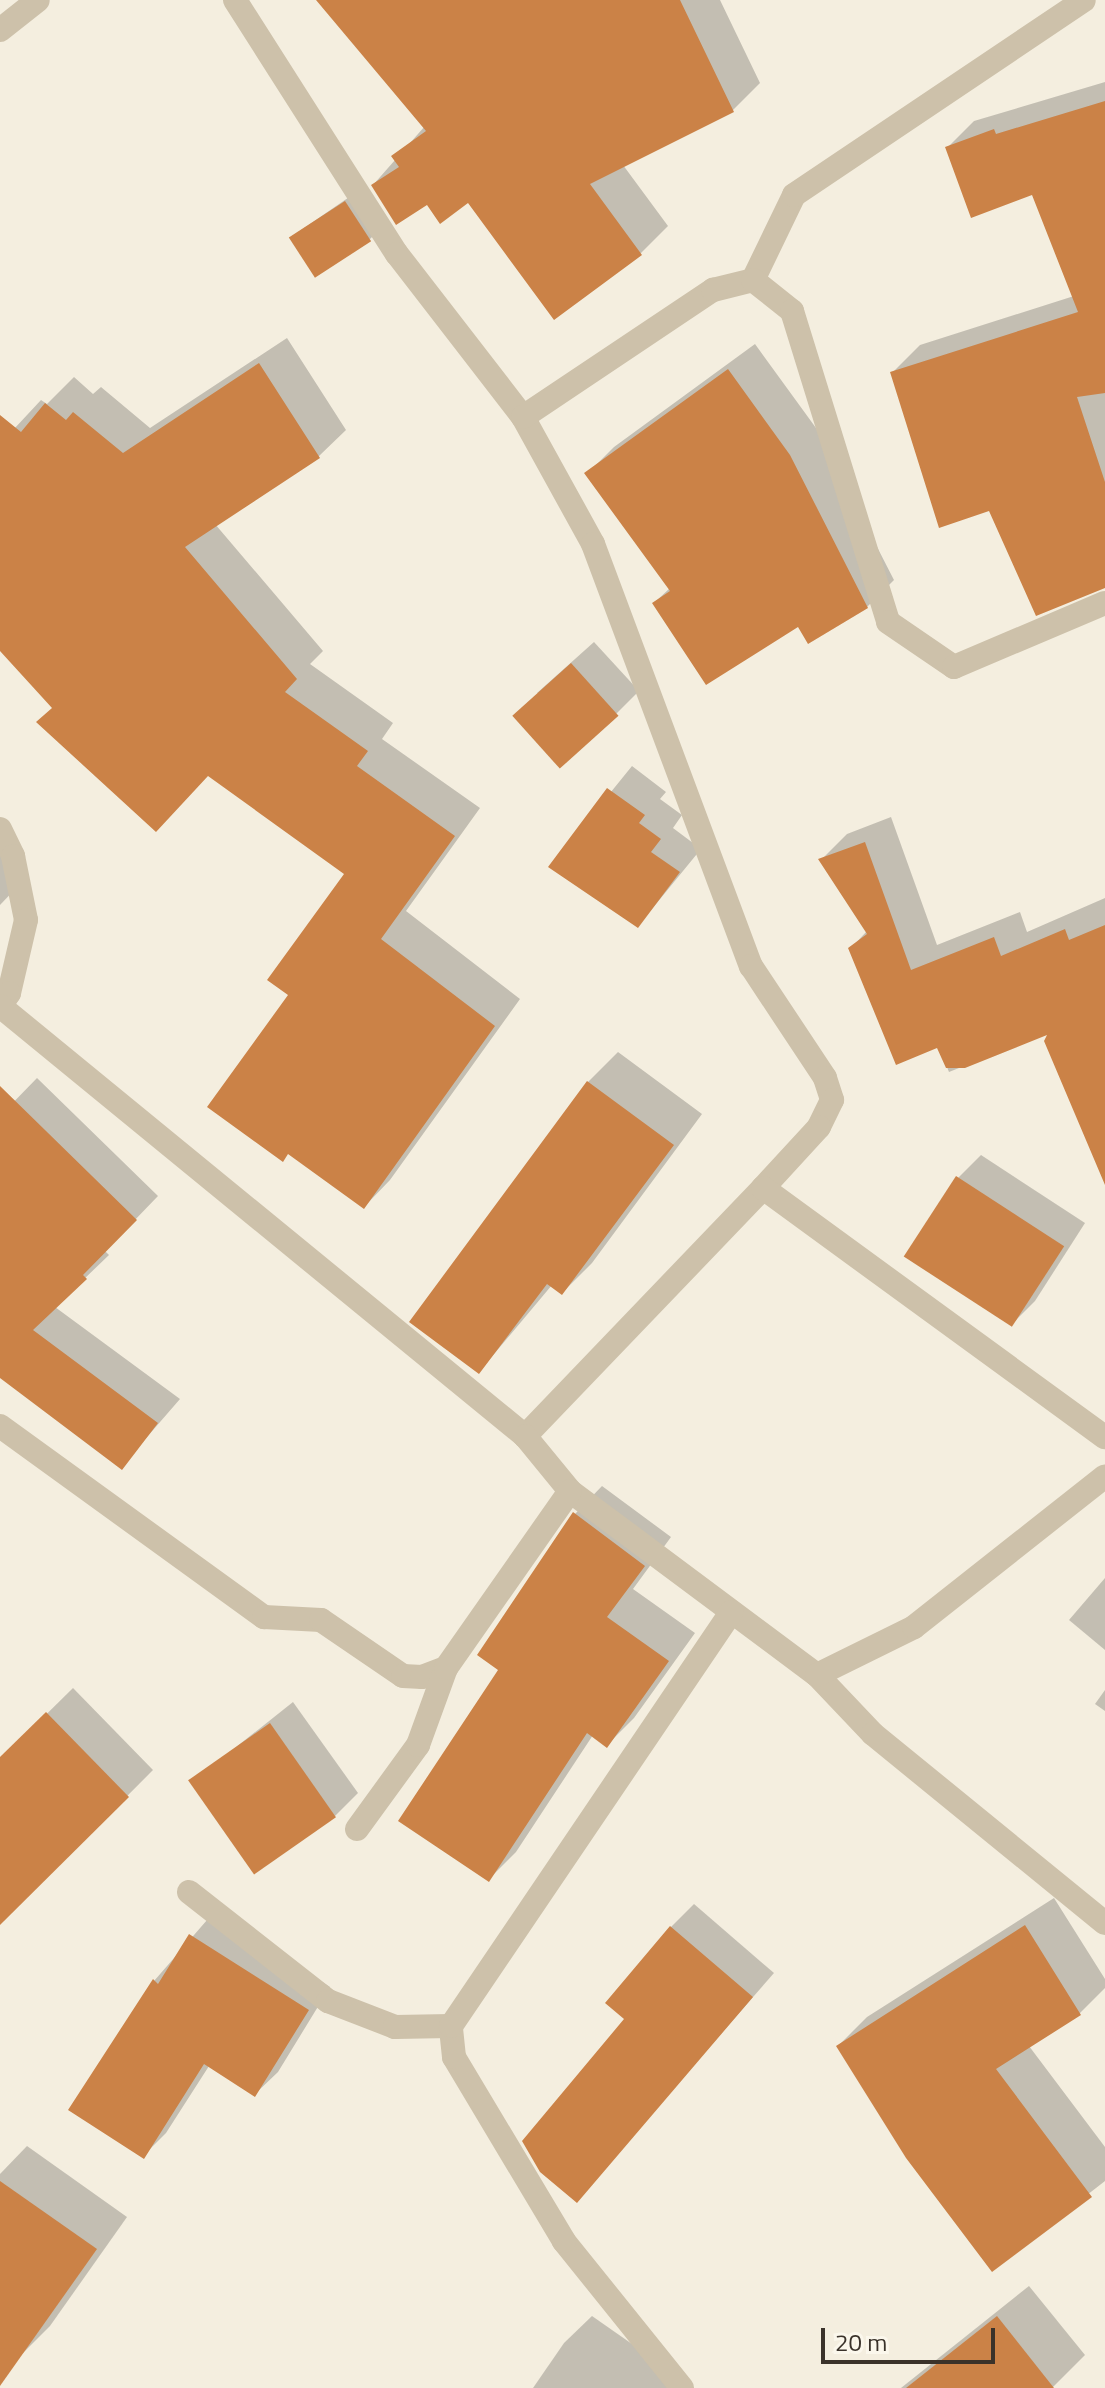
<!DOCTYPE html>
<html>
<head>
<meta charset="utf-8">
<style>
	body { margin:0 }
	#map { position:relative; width:1105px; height:2388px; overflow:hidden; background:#f4eedf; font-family:"Titillium Web",sans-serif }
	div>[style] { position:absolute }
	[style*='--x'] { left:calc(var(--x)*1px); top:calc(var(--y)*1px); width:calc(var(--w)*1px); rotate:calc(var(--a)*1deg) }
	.shadow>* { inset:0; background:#0003 }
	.building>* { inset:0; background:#cb8247; transform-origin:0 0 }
	.minor>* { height:24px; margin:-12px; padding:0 12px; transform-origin:12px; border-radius:12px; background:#cdc1aa }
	span { translate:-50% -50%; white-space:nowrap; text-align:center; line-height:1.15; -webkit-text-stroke:7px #fbf7ec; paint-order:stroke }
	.scale { position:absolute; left:821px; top:2328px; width:174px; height:36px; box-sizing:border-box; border:4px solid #3a322a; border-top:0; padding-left:10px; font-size:24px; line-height:28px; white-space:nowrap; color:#3a322a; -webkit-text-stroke:6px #fbf7ec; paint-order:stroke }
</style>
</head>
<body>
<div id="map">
	<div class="shadow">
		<i style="clip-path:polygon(318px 0,720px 0,760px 83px,733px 110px,623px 165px,668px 226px,641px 253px,554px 318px,469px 200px,427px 203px,373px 185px,425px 126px)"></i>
		<i style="clip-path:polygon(1105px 82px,1105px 585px,990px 509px,893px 372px,920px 345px,1074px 296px,1033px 193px,947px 148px,974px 121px)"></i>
		<i style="clip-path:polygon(358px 191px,381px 228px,370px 239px,291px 237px)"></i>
		<i style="clip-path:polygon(287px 338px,346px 430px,319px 456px,215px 524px,323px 651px,310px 664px,393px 723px,382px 739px,480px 808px,406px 911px,520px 999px,390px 1180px,364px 1207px,289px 1153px,291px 994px,347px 873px,209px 774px,54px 707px,0 607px,0 444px,41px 400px,47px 404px,74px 377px,93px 394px,101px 387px,150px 428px)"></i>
		<i style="clip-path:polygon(755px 344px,816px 428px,894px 580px,867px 607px,799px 624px,654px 603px,670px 588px,587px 474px,614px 447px)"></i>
		<i style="clip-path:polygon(594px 642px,639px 691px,616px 714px,537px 693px)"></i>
		<i style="clip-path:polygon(632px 766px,666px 792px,660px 799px,682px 815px,673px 828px,701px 849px,638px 926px,551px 866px)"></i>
		<i style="clip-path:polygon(891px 817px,937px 945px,1020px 912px,1027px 932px,1105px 898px,1105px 1120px,1052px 1031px,949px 1072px,938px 1045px,850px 949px,867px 931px,821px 860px,847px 834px)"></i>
		<i style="clip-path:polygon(0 818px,20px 884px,0 905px)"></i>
		<i style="clip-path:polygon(618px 1052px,702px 1114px,592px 1263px,562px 1293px,552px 1285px,479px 1372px,412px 1321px,588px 1082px)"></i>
		<i style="clip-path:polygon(37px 1078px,158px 1196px,105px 1251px,109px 1255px,55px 1307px,180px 1399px,121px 1467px,0 1376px,0 1116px)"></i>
		<i style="clip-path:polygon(981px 1155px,1085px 1223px,1035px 1301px,1012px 1324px,958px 1178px)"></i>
		<i style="clip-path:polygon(602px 1486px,671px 1537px,633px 1589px,695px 1633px,634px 1718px,607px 1745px,593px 1735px,516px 1852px,489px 1879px,575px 1514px)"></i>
		<i style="clip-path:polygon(1105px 1578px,1105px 1650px,1069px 1620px)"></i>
		<i style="clip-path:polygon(73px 1688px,153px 1770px,0 1924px,0 1760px)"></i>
		<i style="clip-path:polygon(1105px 1690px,1105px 1711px,1095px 1704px)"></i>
		<i style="clip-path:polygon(293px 1702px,358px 1793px,335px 1816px,192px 1782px)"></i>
		<i style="clip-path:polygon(1054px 1898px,1105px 1979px,1105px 1988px,1080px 2013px,1029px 2046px,1105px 2147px,1105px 2181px,992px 2269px,838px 2046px,867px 2017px)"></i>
		<i style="clip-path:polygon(694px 1904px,774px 1973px,576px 2200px,627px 2019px,671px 1927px)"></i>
		<i style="clip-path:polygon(214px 1912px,330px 1987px,278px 2072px,255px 2094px,209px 2066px,166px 2133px,143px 2156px,154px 1981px)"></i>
		<i style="clip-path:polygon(27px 2146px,127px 2217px,50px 2326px,18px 2358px,0 2345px,0 2174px)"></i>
		<i style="clip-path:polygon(1029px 2286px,1085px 2355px,1052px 2388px,901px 2388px)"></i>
		<i style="clip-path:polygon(592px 2316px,685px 2381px,680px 2388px,533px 2388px,564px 2343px)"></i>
	</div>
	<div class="building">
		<i style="clip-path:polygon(316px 0,680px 0,734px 112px,590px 184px,642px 255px,554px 320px,468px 203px,440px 224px,427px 205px,396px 225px,371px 185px,399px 167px,391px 156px,426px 131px)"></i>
		<i style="clip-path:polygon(1105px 101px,1105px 393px,1077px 397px,1105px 482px,1105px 588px,1036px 616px,989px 511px,939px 528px,890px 372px,1078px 312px,1032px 195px,971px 218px,945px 147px,994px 129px,996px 134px)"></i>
		<i style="left:345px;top:201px;width:48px;height:67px;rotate:57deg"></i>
		<i style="clip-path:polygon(259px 363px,320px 458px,185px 547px,297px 679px,285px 692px,368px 751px,357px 766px,455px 836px,381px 939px,495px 1026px,364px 1209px,288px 1154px,283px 1162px,207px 1107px,288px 995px,267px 980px,344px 874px,208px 776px,156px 832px,36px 722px,52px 708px,0 651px,0 415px,21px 432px,45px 403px,66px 420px,73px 412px,123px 453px)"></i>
		<i style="clip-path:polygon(728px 369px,790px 455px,868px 608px,808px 644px,798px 627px,706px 685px,652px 603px,670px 591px,584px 473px)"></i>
		<i style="left:571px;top:663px;width:71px;height:79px;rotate:48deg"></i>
		<i style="clip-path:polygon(607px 788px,645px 815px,639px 823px,661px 839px,651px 852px,680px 872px,638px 928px,548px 867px)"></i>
		<i style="clip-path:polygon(865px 842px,911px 970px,994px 937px,1001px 956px,1065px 929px,1069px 940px,1105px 925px,1105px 1185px,1044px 1041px,1047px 1035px,965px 1068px,946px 1068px,937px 1048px,896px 1065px,848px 948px,867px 934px,818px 859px)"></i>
		<i style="clip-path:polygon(587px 1081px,674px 1145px,562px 1295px,547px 1284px,479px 1374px,409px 1322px)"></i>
		<i style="clip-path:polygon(0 1086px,137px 1220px,83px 1275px,87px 1279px,33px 1330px,158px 1423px,122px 1470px,0 1378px)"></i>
		<i style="left:956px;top:1176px;width:129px;height:96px;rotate:33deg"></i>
		<i style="clip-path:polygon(573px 1512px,645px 1566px,607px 1617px,669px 1661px,607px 1748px,587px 1733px,489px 1882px,398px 1821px,498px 1670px,477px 1655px)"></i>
		<i style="clip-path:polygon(46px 1712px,129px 1797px,0 1925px,0 1757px)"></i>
		<i style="left:270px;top:1723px;width:115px;height:100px;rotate:55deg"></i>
		<i style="clip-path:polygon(1025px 1925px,1081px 2015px,996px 2069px,1092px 2197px,992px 2272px,906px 2158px,836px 2046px)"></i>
		<i style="clip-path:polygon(670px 1926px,753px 1997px,577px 2203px,540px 2172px,522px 2141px,624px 2019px,605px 2003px)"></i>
		<i style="clip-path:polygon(189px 1934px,309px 2010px,255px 2097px,204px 2064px,144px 2159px,68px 2110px,153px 1979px,158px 1984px)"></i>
		<i style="clip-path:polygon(0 2181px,97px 2249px,0 2386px)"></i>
		<i style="clip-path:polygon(997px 2316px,1054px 2388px,906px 2388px)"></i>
	</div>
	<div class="minor">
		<i style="--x:235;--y:0;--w:301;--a:57.5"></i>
		<i style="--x:397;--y:254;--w:206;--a:52.3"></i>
		<i style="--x:523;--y:417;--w:145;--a:61.1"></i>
		<i style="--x:593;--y:544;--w:451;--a:69.5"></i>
		<i style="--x:751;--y:966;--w:134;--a:56.5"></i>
		<i style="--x:825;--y:1078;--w:23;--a:72"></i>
		<i style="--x:832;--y:1100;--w:30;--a:116"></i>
		<i style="--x:819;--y:1127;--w:83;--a:132.6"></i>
		<i style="--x:763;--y:1188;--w:344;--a:133.8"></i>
		<i style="--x:0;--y:30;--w:48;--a:-38.3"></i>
		<i style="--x:753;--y:280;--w:94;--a:-64.2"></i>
		<i style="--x:794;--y:195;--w:349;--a:-33.9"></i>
		<i style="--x:523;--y:417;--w:229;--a:-33.8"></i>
		<i style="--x:713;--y:290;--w:41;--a:-14"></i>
		<i style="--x:753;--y:280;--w:50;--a:38.5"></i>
		<i style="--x:792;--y:311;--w:325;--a:72.8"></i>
		<i style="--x:888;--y:622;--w:80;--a:34.3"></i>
		<i style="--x:954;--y:667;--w:164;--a:-23"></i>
		<i style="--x:0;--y:829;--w:30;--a:64"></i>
		<i style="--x:13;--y:856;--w:65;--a:78.5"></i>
		<i style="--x:26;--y:920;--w:75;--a:103.1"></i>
		<i style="--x:9;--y:993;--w:17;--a:123"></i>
		<i style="--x:0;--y:1006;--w:679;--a:39.32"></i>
		<i style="--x:525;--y:1436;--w:71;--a:50.7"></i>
		<i style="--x:570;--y:1491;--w:308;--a:36.7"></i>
		<i style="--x:817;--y:1675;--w:81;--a:46.5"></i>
		<i style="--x:873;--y:1734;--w:299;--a:39.2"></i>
		<i style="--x:763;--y:1188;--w:423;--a:36.1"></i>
		<i style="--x:0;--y:1426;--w:326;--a:35.9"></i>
		<i style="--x:264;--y:1617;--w:57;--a:3"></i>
		<i style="--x:321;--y:1620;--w:99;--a:34.3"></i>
		<i style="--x:403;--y:1676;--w:19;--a:3"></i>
		<i style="--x:422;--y:1677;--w:26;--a:-21"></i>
		<i style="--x:817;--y:1675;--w:108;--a:-26.3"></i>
		<i style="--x:914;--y:1627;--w:243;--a:-38.3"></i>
		<i style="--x:357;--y:1829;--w:104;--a:-54"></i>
		<i style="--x:418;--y:1745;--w:82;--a:-70"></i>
		<i style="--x:446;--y:1668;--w:216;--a:-55"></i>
		<i style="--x:189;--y:1892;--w:177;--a:38.1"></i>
		<i style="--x:328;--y:2001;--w:72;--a:21.2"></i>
		<i style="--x:395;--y:2027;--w:56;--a:-1"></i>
		<i style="--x:682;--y:2388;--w:189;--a:-128.8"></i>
		<i style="--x:564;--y:2241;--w:214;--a:-120.9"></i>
		<i style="--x:454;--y:2057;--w:31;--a:-96"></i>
		<i style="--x:451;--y:2026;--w:500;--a:-55.9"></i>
	</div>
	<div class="scale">20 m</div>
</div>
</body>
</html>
